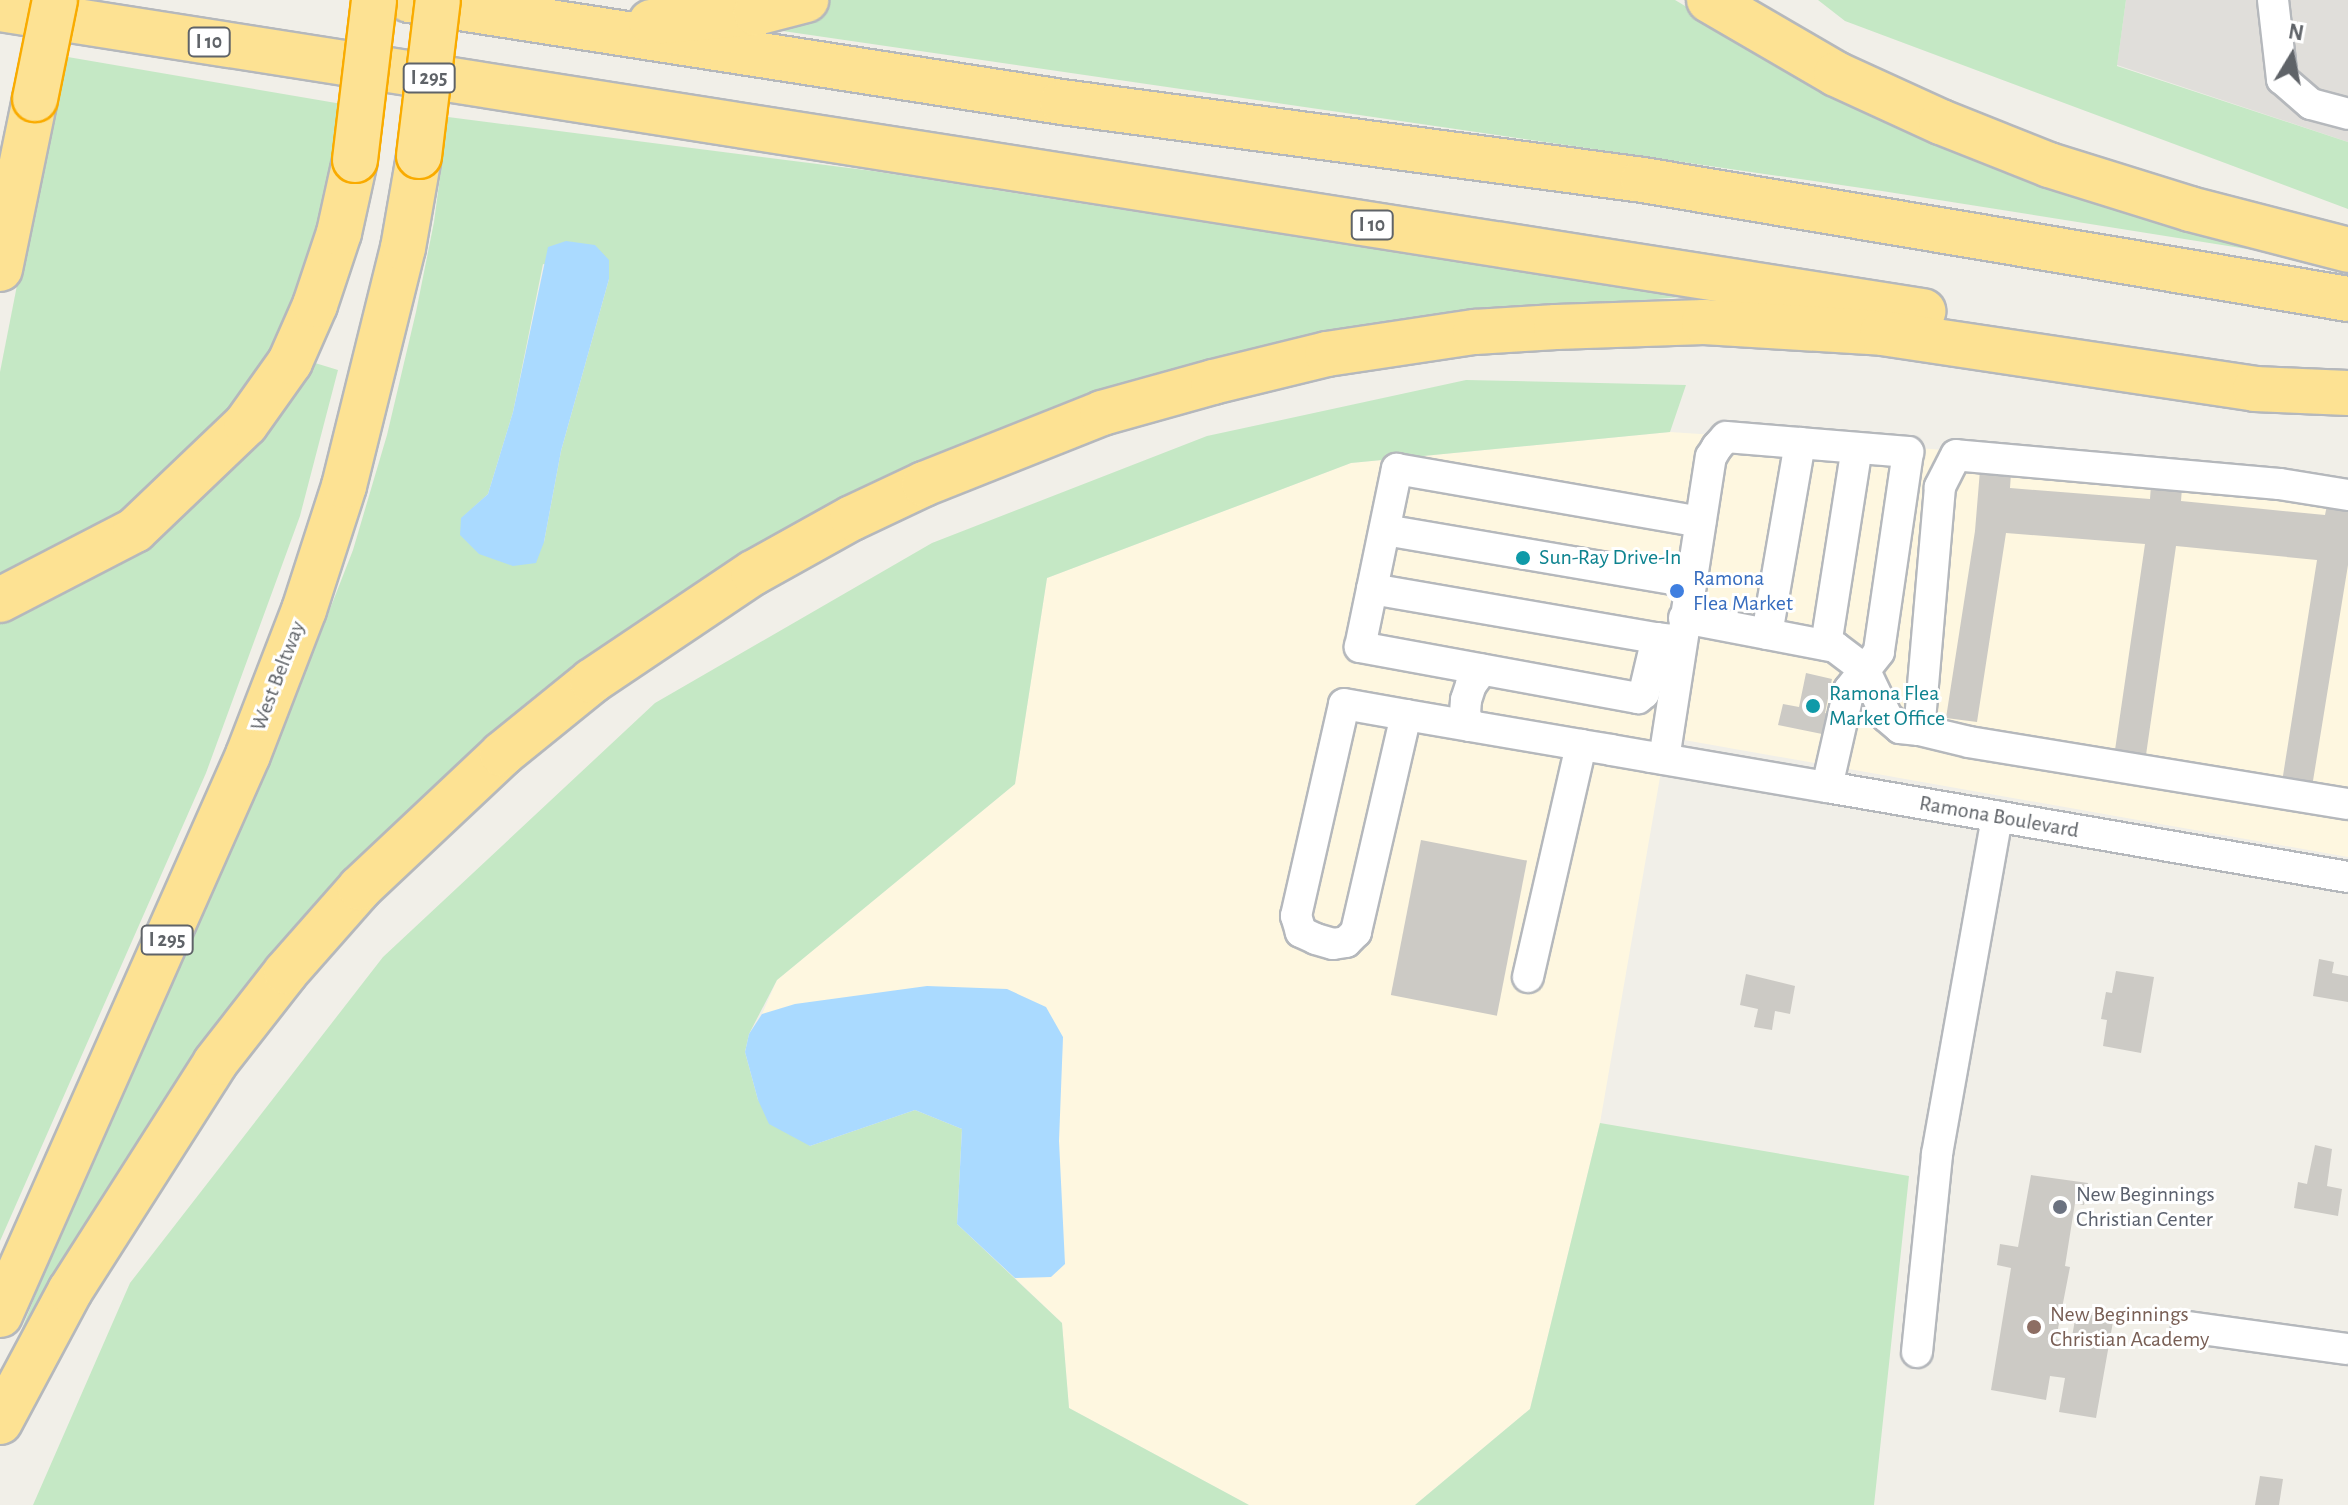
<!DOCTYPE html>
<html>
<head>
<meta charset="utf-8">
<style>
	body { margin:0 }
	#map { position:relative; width:2348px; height:1505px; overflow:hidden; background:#f1efe8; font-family:"Alegreya Sans",sans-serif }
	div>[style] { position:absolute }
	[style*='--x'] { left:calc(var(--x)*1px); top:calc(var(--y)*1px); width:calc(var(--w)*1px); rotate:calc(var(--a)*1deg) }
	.commercial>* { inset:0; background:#fef7e0 }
	.industrial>* { inset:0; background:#e0deda }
	.green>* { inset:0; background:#c5e8c5 }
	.water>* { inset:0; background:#aadaff }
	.building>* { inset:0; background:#cccac5; transform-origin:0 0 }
	.roads { filter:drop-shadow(2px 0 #b5b8bc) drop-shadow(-2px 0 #b5b8bc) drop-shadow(0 2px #b5b8bc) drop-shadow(0 -2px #b5b8bc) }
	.minor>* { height:30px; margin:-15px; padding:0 15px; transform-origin:15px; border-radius:15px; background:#fff }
	.highway>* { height:44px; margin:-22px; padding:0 22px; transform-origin:22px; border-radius:22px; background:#fde293 }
	.bridges { filter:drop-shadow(2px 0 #f9ab00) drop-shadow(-2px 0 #f9ab00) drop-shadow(0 2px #f9ab00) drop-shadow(0 -2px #f9ab00) }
	.highway-bridge>* { height:44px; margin:-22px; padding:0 22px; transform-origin:22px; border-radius:22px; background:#fde293 }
	.dots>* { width:22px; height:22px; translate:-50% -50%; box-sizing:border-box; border:4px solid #fff; border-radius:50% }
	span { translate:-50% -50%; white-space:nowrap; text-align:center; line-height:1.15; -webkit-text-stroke:6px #fff; paint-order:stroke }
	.shield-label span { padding:2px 6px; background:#fff; border:2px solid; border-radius:6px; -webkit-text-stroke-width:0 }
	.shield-label { font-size:20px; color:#5f6368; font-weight:700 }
	.culture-label { font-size:22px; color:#0d838f }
	.left { translate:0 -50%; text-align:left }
	.shop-label { font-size:22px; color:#366cbe }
	.street-label { font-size:22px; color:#5f6368 }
	.worship-label { font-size:22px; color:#5b616d }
	.education-label { font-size:22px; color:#785e54 }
	.north { position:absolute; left:2252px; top:16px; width:80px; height:80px; -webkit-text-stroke:6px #fff; paint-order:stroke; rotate:10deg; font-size:22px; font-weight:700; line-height:32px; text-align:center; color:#5f6368 }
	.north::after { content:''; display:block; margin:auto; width:28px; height:36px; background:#5f6368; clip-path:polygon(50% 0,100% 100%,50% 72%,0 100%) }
</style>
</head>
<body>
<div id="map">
	<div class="commercial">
		<i style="clip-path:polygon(1670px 432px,2296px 473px,2348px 482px,2348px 857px,1667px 737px,1600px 1123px,1530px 1409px,1415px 1505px,1249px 1505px,1069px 1408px,1062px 1323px,1015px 1278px,1051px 1277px,1063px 1037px,762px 1014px,777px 980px,1015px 784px,1047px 578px,1351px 463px)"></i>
	</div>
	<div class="industrial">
		<i style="clip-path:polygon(2126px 0,2348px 0,2348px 142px,2117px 65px)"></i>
	</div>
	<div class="green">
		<i style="clip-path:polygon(829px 0,1675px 0,1702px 16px,2298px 257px,1882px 191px,769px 29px)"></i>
		<i style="clip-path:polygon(1818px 0,2126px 0,2117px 66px,2348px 142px,2348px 209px,1845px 21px)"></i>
		<i style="clip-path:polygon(62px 56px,342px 104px,335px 158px,303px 292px,248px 394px,148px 501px,0 585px,0 372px)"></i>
		<i style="clip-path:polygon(evenodd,448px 117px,873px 171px,1683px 297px,1479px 312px,1055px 410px,467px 762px,25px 1343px,17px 1341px,66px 1219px,278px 742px,353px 550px,387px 435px,416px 312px,434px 222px,448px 117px,543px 264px,609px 279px,561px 451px,544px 542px,462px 518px,488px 494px,513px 412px,543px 264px)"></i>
		<i style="clip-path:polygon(302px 359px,338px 370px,300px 516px,206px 773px,0 1241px,0 614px,8px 612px)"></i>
		<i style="clip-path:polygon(1466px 380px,1686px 385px,1670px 432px,1351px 463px,1047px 578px,1015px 784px,777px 980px,749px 1034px,745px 1052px,758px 1100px,810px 1146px,915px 1110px,962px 1129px,957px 1224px,1062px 1323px,1069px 1408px,1249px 1505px,33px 1505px,130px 1283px,383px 957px,655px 703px,932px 543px,1207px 436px)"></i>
		<i style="clip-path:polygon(1600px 1123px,1909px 1176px,1874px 1505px,1415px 1505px,1530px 1409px)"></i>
	</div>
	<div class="water">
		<i style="clip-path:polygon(566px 241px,595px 245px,609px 260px,609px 279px,561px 451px,544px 542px,536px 563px,513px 566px,479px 554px,460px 535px,461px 518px,488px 494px,513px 412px,548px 247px)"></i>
		<i style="clip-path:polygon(927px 986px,1007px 989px,1046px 1007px,1063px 1037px,1059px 1141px,1065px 1264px,1051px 1277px,1015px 1278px,957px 1224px,962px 1129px,915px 1110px,810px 1146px,769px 1124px,758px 1100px,745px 1052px,749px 1034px,762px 1014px,795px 1004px)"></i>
	</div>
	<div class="building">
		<i style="clip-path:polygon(1980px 470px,2011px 473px,2010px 488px,2150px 499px,2151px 485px,2182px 488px,2181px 501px,2325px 515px,2328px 500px,2348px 504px,2348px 565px,2312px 787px,2282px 782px,2317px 560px,2176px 546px,2146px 755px,2115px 750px,2145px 544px,2006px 533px,1977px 722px,1946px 718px,1975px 531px)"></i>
		<i style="clip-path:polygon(1806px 673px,1832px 679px,1825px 713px,1831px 715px,1827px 735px,1778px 725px,1783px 704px,1799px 707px)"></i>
		<i style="left:1421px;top:840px;width:108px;height:158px;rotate:11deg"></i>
		<i style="clip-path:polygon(2319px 959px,2334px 962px,2332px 973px,2348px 976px,2348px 1002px,2313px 996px)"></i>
		<i style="clip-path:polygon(2116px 971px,2154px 977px,2141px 1053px,2103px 1046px,2107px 1020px,2101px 1019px,2106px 992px,2112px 993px)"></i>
		<i style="clip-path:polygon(1746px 974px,1795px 986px,1790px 1014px,1775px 1011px,1772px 1030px,1754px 1027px,1758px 1009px,1740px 1005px)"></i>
		<i style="clip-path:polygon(2315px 1145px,2332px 1149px,2327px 1186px,2342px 1189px,2338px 1216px,2294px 1208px,2298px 1182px,2307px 1184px)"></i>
		<i style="clip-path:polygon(2031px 1175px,2088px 1183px,2084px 1205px,2075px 1203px,2065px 1266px,2070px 1267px,2056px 1339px,2071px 1342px,2077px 1309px,2114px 1316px,2096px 1418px,2059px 1412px,2065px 1378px,2050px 1376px,2046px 1400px,1991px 1390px,2011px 1268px,1997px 1265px,2000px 1244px,2018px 1247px)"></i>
		<i style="clip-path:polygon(2260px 1476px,2283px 1479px,2279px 1505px,2255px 1505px)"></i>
	</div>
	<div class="roads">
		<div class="minor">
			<i style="--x:2273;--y:0;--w:80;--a:83.5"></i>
			<i style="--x:2282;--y:79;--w:38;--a:41"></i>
			<i style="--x:2311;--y:104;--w:38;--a:15"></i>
			<i style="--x:2348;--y:495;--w:70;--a:-170.9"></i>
			<i style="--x:2279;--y:484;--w:324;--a:-174.9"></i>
			<i style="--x:1956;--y:455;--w:36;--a:117"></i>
			<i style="--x:1940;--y:487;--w:244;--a:94.9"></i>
			<i style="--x:1919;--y:730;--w:51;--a:13.5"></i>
			<i style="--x:1969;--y:742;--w:384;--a:9.3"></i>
			<i style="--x:1385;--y:530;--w:309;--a:9.7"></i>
			<i style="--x:1372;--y:589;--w:289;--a:9.8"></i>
			<i style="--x:1684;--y:618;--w:154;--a:10.9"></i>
			<i style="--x:1835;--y:647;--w:36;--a:37"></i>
			<i style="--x:1864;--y:669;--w:53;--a:64.4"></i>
			<i style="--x:1887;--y:717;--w:17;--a:40"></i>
			<i style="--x:1900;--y:728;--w:19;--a:6"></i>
			<i style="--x:1767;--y:634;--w:194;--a:-80.2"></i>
			<i style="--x:1680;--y:641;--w:23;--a:-173"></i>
			<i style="--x:1657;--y:638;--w:57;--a:103.3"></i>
			<i style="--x:1644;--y:693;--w:8;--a:140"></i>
			<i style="--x:1638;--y:698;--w:283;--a:-169.6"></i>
			<i style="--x:1360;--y:647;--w:182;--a:-78.3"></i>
			<i style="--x:1397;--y:469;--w:308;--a:9.9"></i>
			<i style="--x:1826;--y:645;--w:199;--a:-81.1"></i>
			<i style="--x:1406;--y:715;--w:223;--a:103"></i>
			<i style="--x:1356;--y:932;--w:14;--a:135"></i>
			<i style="--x:1346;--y:942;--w:13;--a:171"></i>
			<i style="--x:1333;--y:944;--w:18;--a:-164"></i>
			<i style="--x:1316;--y:939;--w:17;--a:-155"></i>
			<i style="--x:1301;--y:932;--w:17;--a:-107"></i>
			<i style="--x:1296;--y:916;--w:217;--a:-77.2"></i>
			<i style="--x:1344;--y:704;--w:63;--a:10.1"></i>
			<i style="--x:1406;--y:715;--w:65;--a:9.8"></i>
			<i style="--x:1470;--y:726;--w:113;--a:9.7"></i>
			<i style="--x:1581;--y:745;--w:30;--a:9"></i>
			<i style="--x:1611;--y:750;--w:41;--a:9.9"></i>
			<i style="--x:1651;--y:757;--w:179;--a:9.7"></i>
			<i style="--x:1827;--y:787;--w:529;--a:9.8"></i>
			<i style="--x:1470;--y:726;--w:13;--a:-113"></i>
			<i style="--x:1465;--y:714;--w:14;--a:-86"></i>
			<i style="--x:1466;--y:700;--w:16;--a:-72"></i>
			<i style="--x:1471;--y:685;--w:19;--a:-54"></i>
			<i style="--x:1664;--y:759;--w:306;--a:-81.2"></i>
			<i style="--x:1711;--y:457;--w:12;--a:-59"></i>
			<i style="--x:1717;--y:447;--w:13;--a:-48"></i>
			<i style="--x:1726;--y:437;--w:183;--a:4.7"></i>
			<i style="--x:1908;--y:452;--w:202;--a:98.3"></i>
			<i style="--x:1879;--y:652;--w:48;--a:128.3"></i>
			<i style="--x:1849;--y:690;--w:99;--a:102.8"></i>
			<i style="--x:1528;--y:977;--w:238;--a:-77.1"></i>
			<i style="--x:2187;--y:1327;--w:162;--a:7.8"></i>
			<i style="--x:1917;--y:1352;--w:199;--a:-84.2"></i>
			<i style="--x:1937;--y:1154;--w:343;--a:-79.9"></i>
		</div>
		<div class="highway">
			<i style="--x:409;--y:0;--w:661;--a:8.88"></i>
			<i style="--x:1062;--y:102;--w:586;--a:7.65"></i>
			<i style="--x:1643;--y:180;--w:715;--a:9.58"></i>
			<i style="--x:1709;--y:0;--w:147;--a:30.2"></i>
			<i style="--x:1836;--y:74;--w:115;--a:24.6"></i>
			<i style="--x:1941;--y:122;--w:116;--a:21.7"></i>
			<i style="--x:2049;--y:165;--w:148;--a:17.3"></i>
			<i style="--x:2190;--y:209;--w:163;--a:14.5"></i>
			<i style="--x:0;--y:9;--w:1947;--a:8.93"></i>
			<i style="--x:651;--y:22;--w:105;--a:-4.9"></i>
			<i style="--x:756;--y:13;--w:52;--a:-14.6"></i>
			<i style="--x:0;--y:269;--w:174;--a:-78.4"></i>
			<i style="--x:0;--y:600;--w:152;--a:-27.4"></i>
			<i style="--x:135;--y:530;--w:153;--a:-43.7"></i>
			<i style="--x:246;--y:424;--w:76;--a:-54.6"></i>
			<i style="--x:290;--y:362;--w:62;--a:-66.3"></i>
			<i style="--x:315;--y:305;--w:76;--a:-71.6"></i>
			<i style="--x:339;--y:233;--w:75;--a:-77.6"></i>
			<i style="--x:0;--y:1315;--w:612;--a:-66.11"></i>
			<i style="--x:248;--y:755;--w:155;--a:-68.9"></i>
			<i style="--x:304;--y:610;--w:130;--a:-72.1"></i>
			<i style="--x:344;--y:486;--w:245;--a:-76.1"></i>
			<i style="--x:403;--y:248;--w:93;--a:-80.1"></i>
			<i style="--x:0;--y:1422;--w:149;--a:-61.9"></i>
			<i style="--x:70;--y:1291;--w:270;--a:-57.5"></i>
			<i style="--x:215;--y:1063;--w:115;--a:-52"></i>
			<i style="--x:286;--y:972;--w:112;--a:-48.6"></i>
			<i style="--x:360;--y:888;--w:195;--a:-43.3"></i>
			<i style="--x:502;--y:754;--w:116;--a:-39"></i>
			<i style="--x:592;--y:681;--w:194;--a:-33.9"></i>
			<i style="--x:753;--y:573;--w:113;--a:-29.1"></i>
			<i style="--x:852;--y:518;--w:80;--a:-25.3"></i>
			<i style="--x:924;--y:484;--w:192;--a:-21.7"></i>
			<i style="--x:1102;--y:413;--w:115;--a:-15.6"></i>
			<i style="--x:1213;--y:382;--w:117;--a:-13.8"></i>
			<i style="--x:1327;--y:354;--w:150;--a:-8.5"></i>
			<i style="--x:1475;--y:332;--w:81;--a:-3.5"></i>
			<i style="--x:1556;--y:327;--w:148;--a:-1.9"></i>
			<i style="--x:1704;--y:322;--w:178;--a:3.5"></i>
			<i style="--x:1882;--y:333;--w:377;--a:8.5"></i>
			<i style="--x:2255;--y:389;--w:93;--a:2.5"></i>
		</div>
	</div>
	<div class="bridges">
		<div class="highway-bridge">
			<i style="--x:35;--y:99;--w:101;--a:-78.6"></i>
			<i style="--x:419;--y:156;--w:157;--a:-83.1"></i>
			<i style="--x:355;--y:160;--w:161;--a:-83.2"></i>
		</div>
	</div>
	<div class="dots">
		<i style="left:1523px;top:558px;background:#0f9aa8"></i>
		<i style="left:1677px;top:591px;background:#3f7fe0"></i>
		<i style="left:1813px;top:706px;background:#0f9aa8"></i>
		<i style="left:2060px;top:1207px;background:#6b7280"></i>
		<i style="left:2034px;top:1327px;background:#8d6e63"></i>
	</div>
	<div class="shield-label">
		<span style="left:209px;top:42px">I 10</span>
		<span style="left:429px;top:78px">I 295</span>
		<span style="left:1372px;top:225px">I 10</span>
		<span style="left:167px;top:940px">I 295</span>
	</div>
	<div class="culture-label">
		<span class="left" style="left:1539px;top:558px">Sun-Ray Drive-In</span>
		<span class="left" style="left:1829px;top:706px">Ramona Flea<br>Market Office</span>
	</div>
	<div class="shop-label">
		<span class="left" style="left:1693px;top:591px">Ramona<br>Flea Market</span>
	</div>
	<div class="street-label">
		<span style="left:278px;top:676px;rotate:-69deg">West Beltway</span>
		<span style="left:1999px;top:817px;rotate:10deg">Ramona Boulevard</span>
	</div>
	<div class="worship-label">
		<span class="left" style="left:2076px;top:1207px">New Beginnings<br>Christian Center</span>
	</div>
	<div class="education-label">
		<span class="left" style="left:2050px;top:1327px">New Beginnings<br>Christian Academy</span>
	</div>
	<div class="north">N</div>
</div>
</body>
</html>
